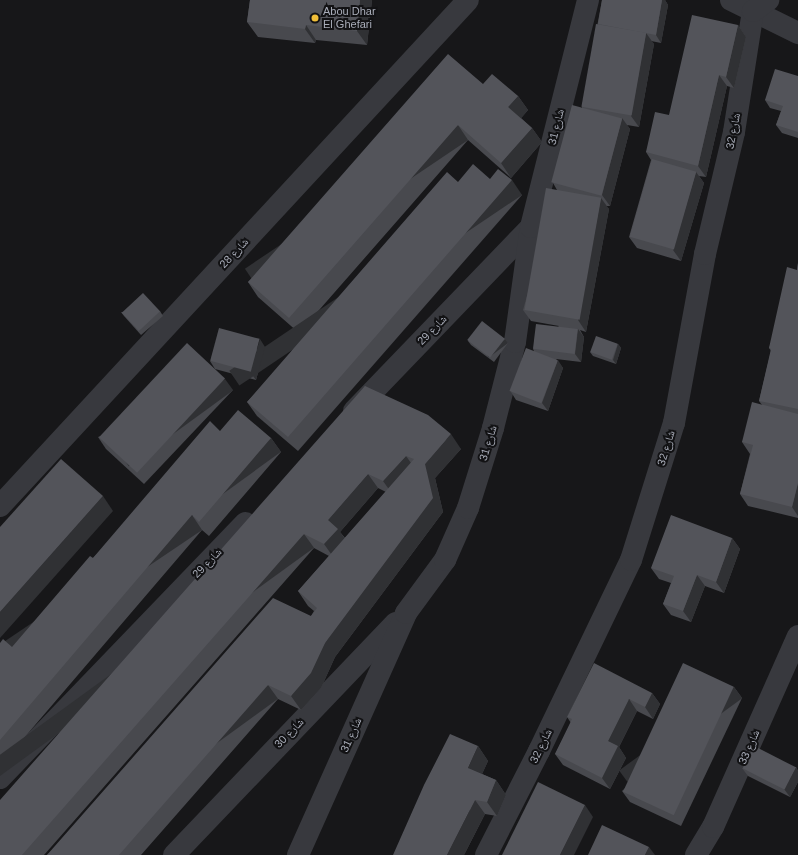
<!DOCTYPE html>
<html>
<head>
<meta charset="utf-8">
<style>
	body { margin:0 }
	#map { position:relative; width:798px; height:855px; overflow:hidden; background:#171719; font-family:Arial,"Noto Naskh Arabic",sans-serif }
	div>[style] { position:absolute }
	[style*='--x'] { left:calc(var(--x)*1px); top:calc(var(--y)*1px); width:calc(var(--w)*1px); rotate:calc(var(--a)*1deg) }
	.minor>* { height:22px; margin:-11px; padding:0 11px; transform-origin:11px; border-radius:11px; background:#38393e }
	.wall>* { inset:0; background:#48494e }
	.shaded-wall>* { inset:0; background:#303134; transform-origin:0 0 }
	.building>* { inset:0; background:#53545a; transform-origin:0 0 }
	.dots>* { width:11px; height:11px; translate:-50% -50%; box-sizing:border-box; border:2px solid #121214; border-radius:50% }
	span { translate:-50% -50%; white-space:nowrap; text-align:center; line-height:1.15; -webkit-text-stroke:4px #121214; paint-order:stroke }
	.poi-label { font-size:11px; color:#a9adb9 }
	.left { translate:0 -50%; text-align:left }
	.street-label { font-size:11px; color:#a9adb9 }
</style>
</head>
<body>
<div id="map">
	<div class="minor">
		<i style="--x:731;--y:0;--w:75;--a:26.2"></i>
		<i style="--x:354;--y:411;--w:255;--a:-46.1"></i>
		<i style="--x:0;--y:506;--w:689;--a:-47.23"></i>
		<i style="--x:0;--y:778;--w:354;--a:-46.1"></i>
		<i style="--x:174;--y:855;--w:321;--a:-46.3"></i>
		<i style="--x:298;--y:855;--w:265;--a:-65.9"></i>
		<i style="--x:406;--y:613;--w:66;--a:-53.7"></i>
		<i style="--x:445;--y:560;--w:57;--a:-66.1"></i>
		<i style="--x:468;--y:508;--w:84;--a:-72.6"></i>
		<i style="--x:493;--y:428;--w:89;--a:-75.7"></i>
		<i style="--x:515;--y:342;--w:116;--a:-82.1"></i>
		<i style="--x:531;--y:227;--w:234;--a:-75.9"></i>
		<i style="--x:486;--y:855;--w:117;--a:-63"></i>
		<i style="--x:539;--y:751;--w:212;--a:-64.3"></i>
		<i style="--x:631;--y:560;--w:144;--a:-72.6"></i>
		<i style="--x:674;--y:423;--w:172;--a:-79.6"></i>
		<i style="--x:705;--y:254;--w:125;--a:-76.6"></i>
		<i style="--x:734;--y:132;--w:122;--a:-81.1"></i>
		<i style="--x:753;--y:11;--w:19;--a:-36"></i>
		<i style="--x:696;--y:855;--w:33;--a:-59"></i>
		<i style="--x:713;--y:827;--w:209;--a:-66"></i>
	</div>
	<div class="wall">
		<i style="clip-path:polygon(250px 0,372px 0,367px 45px,316px 40px,315px 43px,258px 37px,247px 22px)"></i>
		<i style="clip-path:polygon(602px 0,665px 0,668px 5px,661px 43px,651px 41px,654px 44px,639px 127px,627px 125px,630px 129px,610px 206px,606px 206px,609px 209px,586px 332px,580px 330px,584px 337px,581px 362px,556px 359px,563px 368px,548px 411px,516px 400px,511px 392px,534px 351px,533px 349px,559px 326px,531px 321px,523px 310px,557px 190px,553px 183px,582px 108px,582px 107px)"></i>
		<i style="clip-path:polygon(738px 25px,746px 37px,734px 88px,727px 86px,706px 177px,699px 176px,704px 183px,681px 261px,637px 248px,629px 237px,651px 160px,646px 152px,669px 115px)"></i>
		<i style="clip-path:polygon(798px 76px,798px 138px,782px 133px,776px 125px,781px 111px,770px 108px,765px 100px)"></i>
		<i style="clip-path:polygon(483px 84px,518px 96px,528px 110px,521px 118px,532px 128px,542px 142px,511px 178px,468px 140px,299px 333px,258px 297px,248px 282px)"></i>
		<i style="clip-path:polygon(490px 179px,522px 195px,298px 451px,257px 416px,247px 402px,458px 182px)"></i>
		<i style="clip-path:polygon(798px 263px,798px 518px,748px 506px,740px 494px,750px 454px,742px 442px,762px 405px,759px 401px,771px 351px,769px 348px,797px 270px)"></i>
		<i style="clip-path:polygon(160px 311px,163px 316px,141px 335px,124px 316px,121px 312px)"></i>
		<i style="clip-path:polygon(505px 339px,508px 343px,494px 362px,471px 345px,468px 341px)"></i>
		<i style="clip-path:polygon(618px 344px,621px 348px,616px 364px,593px 356px,590px 352px)"></i>
		<i style="clip-path:polygon(265px 347px,256px 380px,215px 369px,210px 361px)"></i>
		<i style="clip-path:polygon(evenodd,365px 386px,461px 449px,435px 478px,443px 512px,335px 657px,321px 688px,301px 710px,278px 699px,141px 855px,47px 855px,311px 616px,314px 611px,308px 606px,298px 591px,329px 556px,314px 548px,44px 855px,0 855px,365px 386px,378px 488px,386px 492px,345px 538px,340px 532px,378px 488px)"></i>
		<i style="clip-path:polygon(233px 390px,144px 484px,106px 449px,98px 437px)"></i>
		<i style="clip-path:polygon(220px 431px,271px 438px,281px 452px,209px 536px,202px 530px,0 766px,0 643px,12px 647px,93px 558px)"></i>
		<i style="clip-path:polygon(732px 538px,740px 549px,724px 593px,705px 586px,691px 622px,671px 615px,663px 604px,671px 583px,659px 579px,651px 568px)"></i>
		<i style="clip-path:polygon(734px 687px,742px 698px,681px 826px,630px 802px,622px 791px)"></i>
		<i style="clip-path:polygon(652px 693px,660px 704px,653px 719px,637px 711px,619px 747px,626px 758px,610px 789px,563px 765px,555px 754px,571px 723px,567px 717px)"></i>
		<i style="clip-path:polygon(478px 746px,488px 761px,482px 774px,496px 780px,506px 795px,497px 816px,485px 814px,464px 855px)"></i>
		<i style="clip-path:polygon(796px 767px,798px 771px,798px 782px,790px 797px,748px 776px,742px 768px)"></i>
	</div>
	<div class="shaded-wall">
		<i style="clip-path:polygon(360px 0,372px 0,367px 45px,357px 31px)"></i>
		<i style="clip-path:polygon(662px 0,665px 0,668px 5px,661px 43px,656px 35px)"></i>
		<i style="clip-path:polygon(306px 25px,316px 40px,315px 43px,305px 29px)"></i>
		<i style="clip-path:polygon(738px 25px,746px 37px,734px 88px,726px 77px)"></i>
		<i style="clip-path:polygon(646px 33px,654px 44px,639px 127px,631px 116px)"></i>
		<i style="clip-path:polygon(719px 75px,727px 86px,706px 177px,698px 166px)"></i>
		<i style="clip-path:polygon(518px 96px,528px 110px,518px 122px,508px 107px)"></i>
		<i style="clip-path:polygon(622px 118px,630px 129px,610px 206px,602px 195px)"></i>
		<i style="left:458px;top:125px;width:18px;height:257px;rotate:56deg"></i>
		<i style="clip-path:polygon(532px 128px,542px 142px,511px 178px,501px 163px)"></i>
		<i style="clip-path:polygon(696px 172px,704px 183px,681px 261px,673px 250px)"></i>
		<i style="left:512px;top:180px;width:18px;height:341px;rotate:56deg"></i>
		<i style="clip-path:polygon(601px 198px,609px 209px,586px 332px,578px 320px)"></i>
		<i style="clip-path:polygon(578px 329px,584px 337px,581px 362px,575px 354px)"></i>
		<i style="clip-path:polygon(260px 339px,265px 347px,256px 380px,250px 372px)"></i>
		<i style="left:505px;top:339px;width:5px;height:24px;rotate:53deg"></i>
		<i style="clip-path:polygon(618px 344px,621px 348px,616px 364px,613px 360px)"></i>
		<i style="clip-path:polygon(558px 360px,563px 368px,548px 411px,542px 403px)"></i>
		<i style="left:225px;top:379px;width:14px;height:129px;rotate:54deg"></i>
		<i style="clip-path:polygon(451px 434px,461px 449px,435px 478px,443px 512px,335px 657px,321px 688px,301px 710px,291px 696px,325px 643px,425px 464px)"></i>
		<i style="left:271px;top:438px;width:17px;height:111px;rotate:54deg"></i>
		<i style="clip-path:polygon(406px 456px,416px 470px,393px 495px,383px 481px)"></i>
		<i style="clip-path:polygon(368px 474px,378px 488px,340px 532px,348px 543px,334px 558px,324px 544px,328px 520px)"></i>
		<i style="clip-path:polygon(798px 483px,798px 516px,792px 507px)"></i>
		<i style="clip-path:polygon(103px 496px,113px 511px,0 638px,0 612px)"></i>
		<i style="left:192px;top:515px;width:18px;height:296px;rotate:56deg"></i>
		<i style="left:304px;top:534px;width:17px;height:427px;rotate:54deg"></i>
		<i style="clip-path:polygon(732px 538px,740px 549px,724px 593px,716px 582px)"></i>
		<i style="clip-path:polygon(697px 575px,705px 586px,691px 622px,683px 611px)"></i>
		<i style="left:268px;top:685px;width:17px;height:226px;rotate:54deg"></i>
		<i style="left:734px;top:687px;width:14px;height:142px;rotate:54deg"></i>
		<i style="clip-path:polygon(652px 693px,660px 704px,653px 719px,645px 707px)"></i>
		<i style="clip-path:polygon(629px 699px,637px 711px,619px 747px,626px 758px,610px 789px,602px 778px,608px 741px)"></i>
		<i style="clip-path:polygon(478px 746px,488px 761px,478px 783px,468px 768px)"></i>
		<i style="clip-path:polygon(796px 767px,798px 771px,798px 782px,790px 797px,784px 789px)"></i>
		<i style="clip-path:polygon(496px 780px,506px 795px,497px 816px,487px 802px)"></i>
		<i style="clip-path:polygon(475px 800px,485px 814px,464px 855px,447px 855px)"></i>
		<i style="clip-path:polygon(585px 805px,593px 817px,574px 855px,560px 855px)"></i>
		<i style="clip-path:polygon(649px 847px,655px 855px,645px 855px)"></i>
	</div>
	<div class="building">
		<i style="clip-path:polygon(250px 0,360px 0,357px 31px,306px 25px,305px 29px,247px 22px)"></i>
		<i style="clip-path:polygon(602px 0,662px 0,656px 35px,598px 24px)"></i>
		<i style="clip-path:polygon(692px 15px,738px 25px,726px 77px,719px 75px,698px 166px,646px 152px,655px 112px,669px 115px)"></i>
		<i style="left:596px;top:24px;width:51px;height:84px;rotate:10deg"></i>
		<i style="clip-path:polygon(448px 54px,483px 84px,492px 74px,518px 96px,508px 107px,532px 128px,501px 163px,458px 125px,289px 318px,248px 282px)"></i>
		<i style="clip-path:polygon(775px 69px,798px 76px,798px 132px,776px 125px,783px 106px,765px 100px)"></i>
		<i style="left:572px;top:105px;width:52px;height:80px;rotate:15deg"></i>
		<i style="left:652px;top:159px;width:46px;height:81px;rotate:16deg"></i>
		<i style="clip-path:polygon(473px 164px,490px 179px,498px 169px,512px 180px,288px 437px,247px 402px,447px 172px,458px 182px)"></i>
		<i style="left:546px;top:188px;width:56px;height:124px;rotate:10deg"></i>
		<i style="clip-path:polygon(798px 263px,798px 409px,759px 401px,771px 349px,769px 348px,787px 267px,797px 270px)"></i>
		<i style="left:143px;top:293px;width:25px;height:29px;rotate:47deg"></i>
		<i style="left:482px;top:321px;width:29px;height:24px;rotate:38deg"></i>
		<i style="left:536px;top:324px;width:42px;height:25px;rotate:7deg"></i>
		<i style="left:219px;top:328px;width:42px;height:34px;rotate:15deg"></i>
		<i style="left:596px;top:336px;width:23px;height:17px;rotate:20deg"></i>
		<i style="left:187px;top:343px;width:52px;height:129px;rotate:43deg"></i>
		<i style="left:526px;top:348px;width:34px;height:46px;rotate:21deg"></i>
		<i style="clip-path:polygon(365px 386px,428px 415px,451px 434px,425px 464px,433px 498px,325px 643px,311px 673px,291px 696px,268px 685px,119px 855px,47px 855px,273px 598px,311px 616px,317px 608px,298px 591px,414px 459px,406px 456px,383px 481px,368px 474px,328px 520px,338px 529px,324px 544px,304px 534px,22px 855px,0 855px,0 800px)"></i>
		<i style="clip-path:polygon(752px 402px,798px 414px,798px 483px,792px 507px,740px 494px,753px 445px,742px 442px)"></i>
		<i style="clip-path:polygon(238px 410px,271px 438px,199px 522px,192px 515px,0 740px,0 643px,3px 639px,12px 647px,90px 556px,93px 558px,210px 421px,220px 431px)"></i>
		<i style="clip-path:polygon(61px 459px,103px 496px,0 612px,0 527px)"></i>
		<i style="clip-path:polygon(671px 515px,732px 538px,716px 582px,697px 575px,683px 611px,663px 604px,674px 576px,651px 568px)"></i>
		<i style="clip-path:polygon(594px 663px,652px 693px,645px 707px,629px 699px,608px 741px,618px 746px,602px 778px,555px 754px,572px 719px,567px 717px)"></i>
		<i style="left:683px;top:663px;width:56px;height:142px;rotate:25deg"></i>
		<i style="clip-path:polygon(450px 734px,478px 746px,468px 768px,496px 780px,487px 802px,475px 800px,447px 855px,393px 855px,424px 785px)"></i>
		<i style="left:754px;top:746px;width:47px;height:25px;rotate:27deg"></i>
		<i style="clip-path:polygon(538px 782px,585px 805px,560px 855px,502px 855px)"></i>
		<i style="clip-path:polygon(602px 825px,649px 847px,645px 855px,588px 855px)"></i>
	</div>
	<div class="dots">
		<i style="left:315px;top:18px;background:#f0be38"></i>
	</div>
	<div class="poi-label">
		<span class="left" style="left:323px;top:18px">Abou Dhar<br>El Ghefari</span>
	</div>
	<div class="street-label">
		<span style="left:556px;top:127px;rotate:-76deg">شارع 31</span>
		<span style="left:733px;top:131px;rotate:-79deg">شارع 32</span>
		<span style="left:234px;top:253px;rotate:-47deg">شارع 28</span>
		<span style="left:432px;top:330px;rotate:-46deg">شارع 29</span>
		<span style="left:488px;top:443px;rotate:-73deg">شارع 31</span>
		<span style="left:666px;top:448px;rotate:-73deg">شارع 32</span>
		<span style="left:207px;top:563px;rotate:-46deg">شارع 29</span>
		<span style="left:289px;top:733px;rotate:-46deg">شارع 30</span>
		<span style="left:351px;top:735px;rotate:-66deg">شارع 31</span>
		<span style="left:541px;top:746px;rotate:-64deg">شارع 32</span>
		<span style="left:749px;top:747px;rotate:-66deg">شارع 33</span>
	</div>
</div>
</body>
</html>
